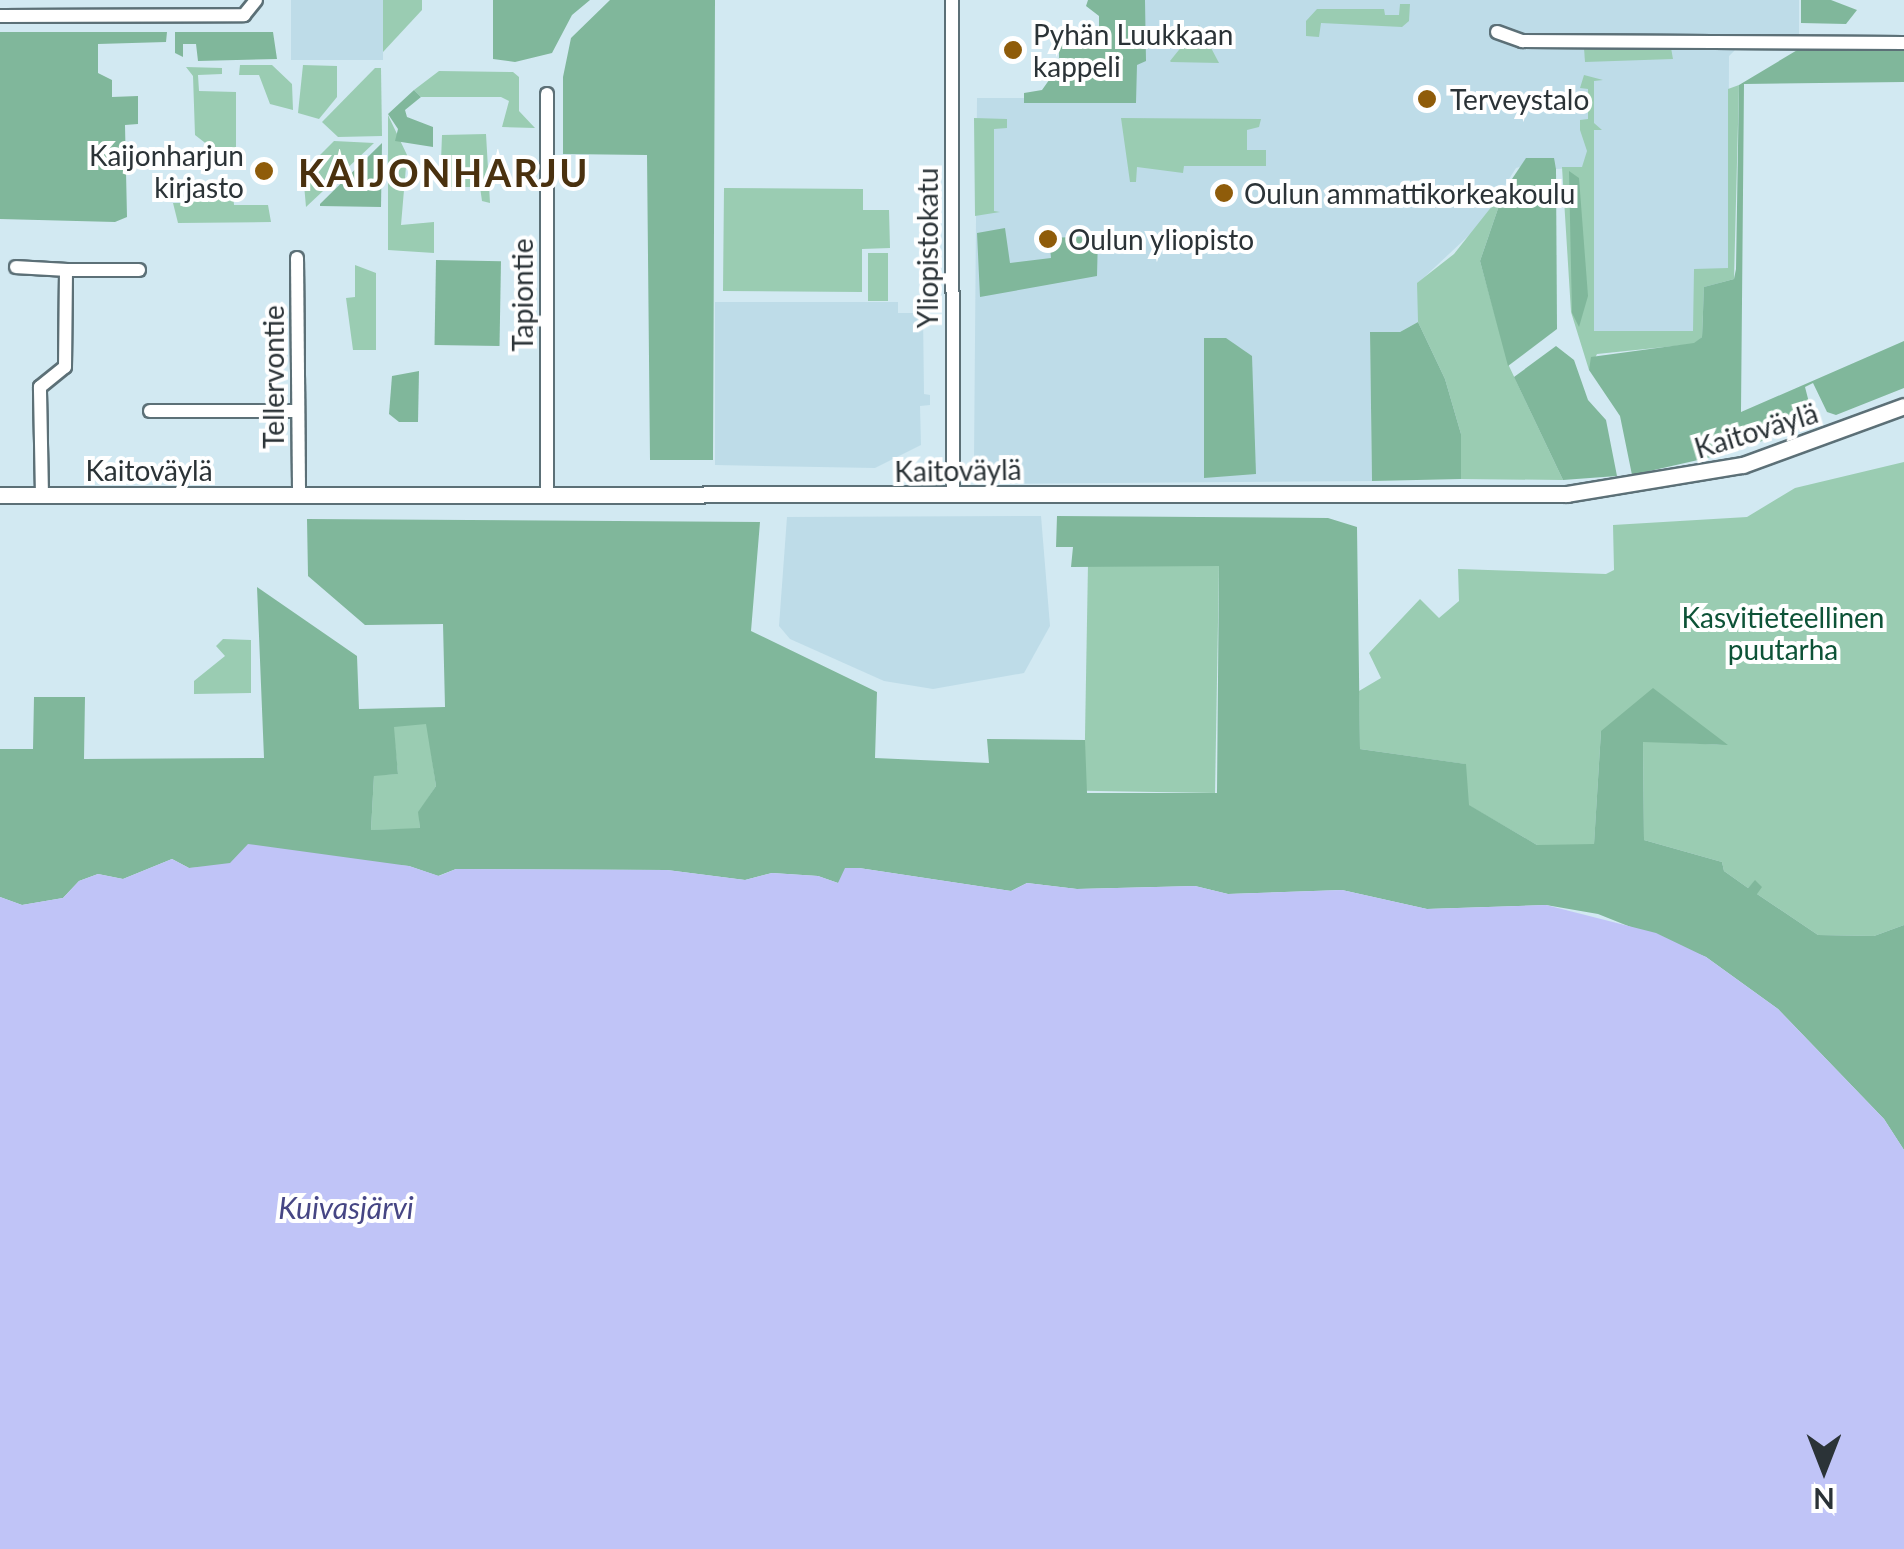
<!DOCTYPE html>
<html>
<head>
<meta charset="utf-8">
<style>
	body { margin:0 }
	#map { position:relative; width:1904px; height:1549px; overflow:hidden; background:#d2e9f2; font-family:Lato,sans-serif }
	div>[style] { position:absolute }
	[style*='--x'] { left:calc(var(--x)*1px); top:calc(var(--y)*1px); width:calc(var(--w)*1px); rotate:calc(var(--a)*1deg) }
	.built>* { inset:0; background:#bedce8 }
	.green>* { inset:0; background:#9accb2; transform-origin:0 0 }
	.forest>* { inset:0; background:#80b79b; transform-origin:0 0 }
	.water>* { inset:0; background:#c0c4f7 }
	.roads { filter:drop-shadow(2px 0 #5c7077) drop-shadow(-2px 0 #5c7077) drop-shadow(0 2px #5c7077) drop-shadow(0 -2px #5c7077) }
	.minor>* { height:12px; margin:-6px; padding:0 6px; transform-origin:6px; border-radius:6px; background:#fff }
	.tertiary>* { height:15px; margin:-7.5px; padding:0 7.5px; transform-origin:7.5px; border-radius:7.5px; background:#fff }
	.dots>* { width:28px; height:28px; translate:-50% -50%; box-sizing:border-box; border:5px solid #fff; border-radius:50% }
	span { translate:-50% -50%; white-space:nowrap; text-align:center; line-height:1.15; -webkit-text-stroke:8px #fff; paint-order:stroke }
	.poi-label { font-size:28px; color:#2b3337 }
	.left { translate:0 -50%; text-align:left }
	.right { translate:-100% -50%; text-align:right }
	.street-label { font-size:28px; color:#2b3337 }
	.park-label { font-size:28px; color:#0d5337 }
	.water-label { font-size:30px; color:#464684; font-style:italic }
	.district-label { font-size:38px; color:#4a310f; font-weight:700; letter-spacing:2.5px }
	.north { position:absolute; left:1774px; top:1419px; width:100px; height:100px; -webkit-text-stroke:8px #fff; paint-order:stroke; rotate:180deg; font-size:28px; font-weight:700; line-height:40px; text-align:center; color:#2b3337 }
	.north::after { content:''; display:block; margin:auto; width:35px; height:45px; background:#2b3337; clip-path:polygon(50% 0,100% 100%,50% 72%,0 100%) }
</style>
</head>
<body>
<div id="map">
	<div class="built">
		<i style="clip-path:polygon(291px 0,415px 0,383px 6px,383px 60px,291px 60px)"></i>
		<i style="clip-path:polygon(1121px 0,1799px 0,1799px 49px,1735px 50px,1729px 56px,1728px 269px,1694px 331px,1594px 331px,1594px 167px,1556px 169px,1553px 158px,1516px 168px,1480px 225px,1418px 283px,1418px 322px,1400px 332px,1370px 332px,1372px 481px,990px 484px,974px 461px,977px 98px,1121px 98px)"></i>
		<i style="clip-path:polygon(715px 302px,898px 302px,898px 313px,923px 313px,924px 394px,930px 395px,930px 405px,920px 406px,921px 445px,875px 468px,715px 465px)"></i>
		<i style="clip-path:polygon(1041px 516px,1050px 626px,1024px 673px,933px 689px,884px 681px,790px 639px,779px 626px,787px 517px)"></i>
	</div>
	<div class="green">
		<i style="clip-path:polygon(383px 0,422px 0,422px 10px,383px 52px)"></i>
		<i style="clip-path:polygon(1400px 4px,1410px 4px,1409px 21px,1402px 27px,1321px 23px,1319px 37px,1306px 36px,1306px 21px,1317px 9px,1384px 9px,1385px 15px,1399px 15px)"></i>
		<i style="clip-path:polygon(1199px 25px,1219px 63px,1171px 62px,1170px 61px)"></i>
		<i style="clip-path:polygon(1584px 48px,1671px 48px,1673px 59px,1585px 62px)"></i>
		<i style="clip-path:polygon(272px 65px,292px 84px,293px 110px,270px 104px,259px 75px,239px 75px,240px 65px)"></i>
		<i style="clip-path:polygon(303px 65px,337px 66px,337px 97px,319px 119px,298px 113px)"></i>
		<i style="clip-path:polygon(186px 67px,222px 68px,222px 74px,198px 75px,199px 91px,236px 92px,236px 168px,220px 168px,222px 156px,195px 135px,193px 76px)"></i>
		<i style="clip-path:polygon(375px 68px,381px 68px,382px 136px,338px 137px,322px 122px)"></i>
		<i style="clip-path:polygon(439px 71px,513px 72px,519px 77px,519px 111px,535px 128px,502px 127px,509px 101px,501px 97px,421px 97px,414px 90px)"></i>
		<i style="clip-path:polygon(1584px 75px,1603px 80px,1594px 81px,1594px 123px,1602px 130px,1594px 130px,1594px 331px,1693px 331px,1694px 269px,1728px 268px,1728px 89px,1739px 85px,1734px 279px,1704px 287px,1702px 337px,1694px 344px,1597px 354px,1589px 370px,1571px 312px,1562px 167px,1582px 167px,1587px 151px,1580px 130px,1580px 120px,1588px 119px,1588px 89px,1580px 88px)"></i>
		<i style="clip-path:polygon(388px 115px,407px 155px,401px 225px,434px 222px,434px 253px,388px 250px)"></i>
		<i style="clip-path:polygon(974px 118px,1007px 119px,1007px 128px,994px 129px,994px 211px,1000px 212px,975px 216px)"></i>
		<i style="clip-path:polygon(1121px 118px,1261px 119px,1259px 127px,1247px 130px,1247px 150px,1266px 150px,1266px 166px,1184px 166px,1183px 173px,1137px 167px,1136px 182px,1130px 182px)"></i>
		<i style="clip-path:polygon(486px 134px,490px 203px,482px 201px,480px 187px,440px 187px,442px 135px)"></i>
		<i style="clip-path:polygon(334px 141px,374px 143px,306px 207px,302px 162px,313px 162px)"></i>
		<i style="clip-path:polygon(724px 188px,863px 189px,863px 210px,889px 210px,890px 248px,862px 249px,862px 292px,723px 291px)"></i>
		<i style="clip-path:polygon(1504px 191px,1480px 261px,1509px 366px,1563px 480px,1461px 479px,1461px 434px,1445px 379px,1418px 322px,1417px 283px,1454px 254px)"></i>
		<i style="clip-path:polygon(181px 194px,233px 194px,234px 205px,268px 205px,271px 222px,178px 223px,173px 203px,181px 203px)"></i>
		<i style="left:868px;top:253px;width:20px;height:48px"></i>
		<i style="clip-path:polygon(355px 265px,376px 273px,376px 350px,353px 350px,346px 298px,355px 297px)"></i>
		<i style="clip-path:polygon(1904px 462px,1904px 925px,1874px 936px,1818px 935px,1757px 894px,1755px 881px,1748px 888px,1724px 871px,1722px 862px,1644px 840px,1643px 741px,1726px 745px,1601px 731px,1594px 845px,1537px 845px,1468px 805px,1465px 764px,1360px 749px,1359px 691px,1381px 678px,1369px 653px,1420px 599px,1439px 618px,1459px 601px,1458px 569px,1606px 574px,1614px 570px,1613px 525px,1747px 517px,1795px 488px)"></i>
		<i style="left:1219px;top:565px;width:228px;height:131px;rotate:91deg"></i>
		<i style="clip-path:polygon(223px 639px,251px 640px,251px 693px,194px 694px,194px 681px,225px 656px,216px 646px)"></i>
		<i style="clip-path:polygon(427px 723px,436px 786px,419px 812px,420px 829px,371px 830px,374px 775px,398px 774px,393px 726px)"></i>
	</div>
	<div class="forest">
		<i style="clip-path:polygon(493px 0,590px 0,572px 15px,552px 53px,515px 62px,493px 59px)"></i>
		<i style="clip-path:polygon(610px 0,715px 0,713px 460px,650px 460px,647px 155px,563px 154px,563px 77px,571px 38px)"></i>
		<i style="clip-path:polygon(1088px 0,1145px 0,1146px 61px,1137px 65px,1136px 103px,1024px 103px,1024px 93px,1042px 90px,1059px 66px,1059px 40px,1099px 39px,1099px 16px,1086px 6px)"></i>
		<i style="clip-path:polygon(1801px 0,1831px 0,1857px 10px,1846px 24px,1801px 23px)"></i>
		<i style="clip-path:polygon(0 32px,167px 32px,166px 42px,98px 44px,98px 73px,112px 80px,112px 97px,138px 96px,138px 124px,125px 125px,127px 217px,115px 222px,0 219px)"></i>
		<i style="clip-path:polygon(175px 32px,273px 32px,277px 59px,198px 61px,196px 44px,183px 44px,183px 57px,175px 53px)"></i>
		<i style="clip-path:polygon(1799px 49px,1904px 49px,1904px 82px,1744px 84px,1741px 412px,1904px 341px,1904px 388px,1836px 415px,1827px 412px,1813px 383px,1805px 387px,1814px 422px,1729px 453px,1632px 475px,1620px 416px,1589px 370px,1591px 357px,1694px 343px,1702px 337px,1704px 287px,1734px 279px,1736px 269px,1739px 85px)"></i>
		<i style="clip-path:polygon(414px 90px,421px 97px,405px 110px,407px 117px,433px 127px,433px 147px,395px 141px,398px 129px,388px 114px)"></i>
		<i style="clip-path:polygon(382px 143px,381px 207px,320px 206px,320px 204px)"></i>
		<i style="clip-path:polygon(1526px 158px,1554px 158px,1556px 169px,1557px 329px,1508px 366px,1480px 261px,1504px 191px)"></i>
		<i style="clip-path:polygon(1569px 171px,1579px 178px,1588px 296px,1579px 327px,1572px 313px)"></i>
		<i style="clip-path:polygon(1005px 228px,1010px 263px,1051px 258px,1049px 238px,1098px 236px,1097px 276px,980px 297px,977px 233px)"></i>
		<i style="left:436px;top:260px;width:65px;height:85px;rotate:1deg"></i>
		<i style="clip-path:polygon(1418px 322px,1445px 379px,1461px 434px,1461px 479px,1372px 481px,1370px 332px,1400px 332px)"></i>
		<i style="clip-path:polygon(1204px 338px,1226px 338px,1252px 356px,1256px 474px,1204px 478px)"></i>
		<i style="clip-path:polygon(1556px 346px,1574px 360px,1588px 400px,1606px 420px,1617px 476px,1563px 480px,1514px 377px)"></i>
		<i style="clip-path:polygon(419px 371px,418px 422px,399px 422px,389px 414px,392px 376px)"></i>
		<i style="clip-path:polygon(evenodd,1057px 516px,1328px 518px,1357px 527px,1360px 749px,1466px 764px,1469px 805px,1537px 845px,1594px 844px,1601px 731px,1653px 688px,1728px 745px,1643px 742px,1644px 840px,1722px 862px,1724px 871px,1748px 888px,1755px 880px,1762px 887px,1757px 894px,1818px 935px,1874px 936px,1904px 925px,1904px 1150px,1884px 1119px,1778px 1009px,1706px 957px,1598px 914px,1546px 905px,1427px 909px,1342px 890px,1228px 894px,1195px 886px,1077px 889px,1027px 883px,1011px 891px,859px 868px,838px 883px,818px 876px,772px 873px,745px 880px,667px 870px,456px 869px,438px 876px,409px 866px,347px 862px,189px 868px,172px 859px,123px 879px,98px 874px,79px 881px,63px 898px,22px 905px,0 897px,0 749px,33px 749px,34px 697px,85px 697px,84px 759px,264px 758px,257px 587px,357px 656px,359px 709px,445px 707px,443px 624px,365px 625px,308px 576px,307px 519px,760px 522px,751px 631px,877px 692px,875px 758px,989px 763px,987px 739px,1085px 740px,1087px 793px,1217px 793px,1219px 566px,1071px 567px,1073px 547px,1056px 547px,1057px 516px,426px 724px,436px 786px,418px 812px,420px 828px,371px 830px,374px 776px,398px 774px,394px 727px,426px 724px)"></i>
	</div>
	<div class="water">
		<i style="clip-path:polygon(248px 844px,409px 866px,439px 876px,456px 869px,667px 870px,745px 880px,772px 873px,818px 876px,838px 883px,845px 868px,859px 868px,1011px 891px,1027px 883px,1077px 889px,1195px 886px,1228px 894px,1342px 890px,1427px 909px,1546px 905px,1656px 933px,1706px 957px,1778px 1009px,1884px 1119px,1904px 1150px,1904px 1549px,0 1549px,0 897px,22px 905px,63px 898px,79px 881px,98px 874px,123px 879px,172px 859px,189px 868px,230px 863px)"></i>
	</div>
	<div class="roads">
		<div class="minor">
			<i style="--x:952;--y:0;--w:496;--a:89.9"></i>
			<i style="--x:0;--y:16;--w:244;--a:-0.2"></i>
			<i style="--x:244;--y:15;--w:19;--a:-51"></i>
			<i style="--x:1497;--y:32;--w:27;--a:20"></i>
			<i style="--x:1522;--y:41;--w:382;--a:0.3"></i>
			<i style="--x:547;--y:94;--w:402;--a:90"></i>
			<i style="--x:297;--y:258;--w:238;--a:89.5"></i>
			<i style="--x:16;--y:267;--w:50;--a:3.4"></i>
			<i style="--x:150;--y:411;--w:148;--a:0"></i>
			<i style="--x:42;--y:495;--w:108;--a:-91.1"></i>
			<i style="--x:40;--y:387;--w:32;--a:-39"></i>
			<i style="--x:65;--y:367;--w:97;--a:-89.4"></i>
			<i style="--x:66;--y:270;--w:73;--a:0"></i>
		</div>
		<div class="tertiary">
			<i style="--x:0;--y:495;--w:1567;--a:-0.04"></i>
			<i style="--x:1567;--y:494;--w:178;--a:-9.4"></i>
			<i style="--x:1743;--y:465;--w:171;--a:-20.1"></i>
		</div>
	</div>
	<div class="dots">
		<i style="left:1013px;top:50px;background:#8f5c0a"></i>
		<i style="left:1427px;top:99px;background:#8f5c0a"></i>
		<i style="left:264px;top:171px;background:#8f5c0a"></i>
		<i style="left:1224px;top:193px;background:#8f5c0a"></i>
		<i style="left:1048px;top:239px;background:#8f5c0a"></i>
	</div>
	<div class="poi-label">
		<span class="left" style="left:1033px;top:50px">Pyhän Luukkaan<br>kappeli</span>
		<span class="left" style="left:1450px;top:99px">Terveystalo</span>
		<span class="right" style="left:244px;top:171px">Kaijonharjun<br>kirjasto</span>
		<span class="left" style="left:1244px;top:193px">Oulun ammattikorkeakoulu</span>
		<span class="left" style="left:1068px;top:239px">Oulun yliopisto</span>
	</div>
	<div class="street-label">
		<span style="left:927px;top:248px;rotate:-90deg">Yliopistokatu</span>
		<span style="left:522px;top:295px;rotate:-90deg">Tapiontie</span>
		<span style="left:273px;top:377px;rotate:-90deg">Tellervontie</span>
		<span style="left:1756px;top:430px;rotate:-17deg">Kaitoväylä</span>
		<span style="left:149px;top:470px">Kaitoväylä</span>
		<span style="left:958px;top:470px;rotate:-1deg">Kaitoväylä</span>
	</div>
	<div class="park-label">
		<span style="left:1783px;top:633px">Kasvitieteellinen<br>puutarha</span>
	</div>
	<div class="water-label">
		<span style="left:346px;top:1207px">Kuivasjärvi</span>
	</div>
	<div class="district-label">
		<span style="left:444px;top:173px">KAIJONHARJU</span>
	</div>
	<div class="north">N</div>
</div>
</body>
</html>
